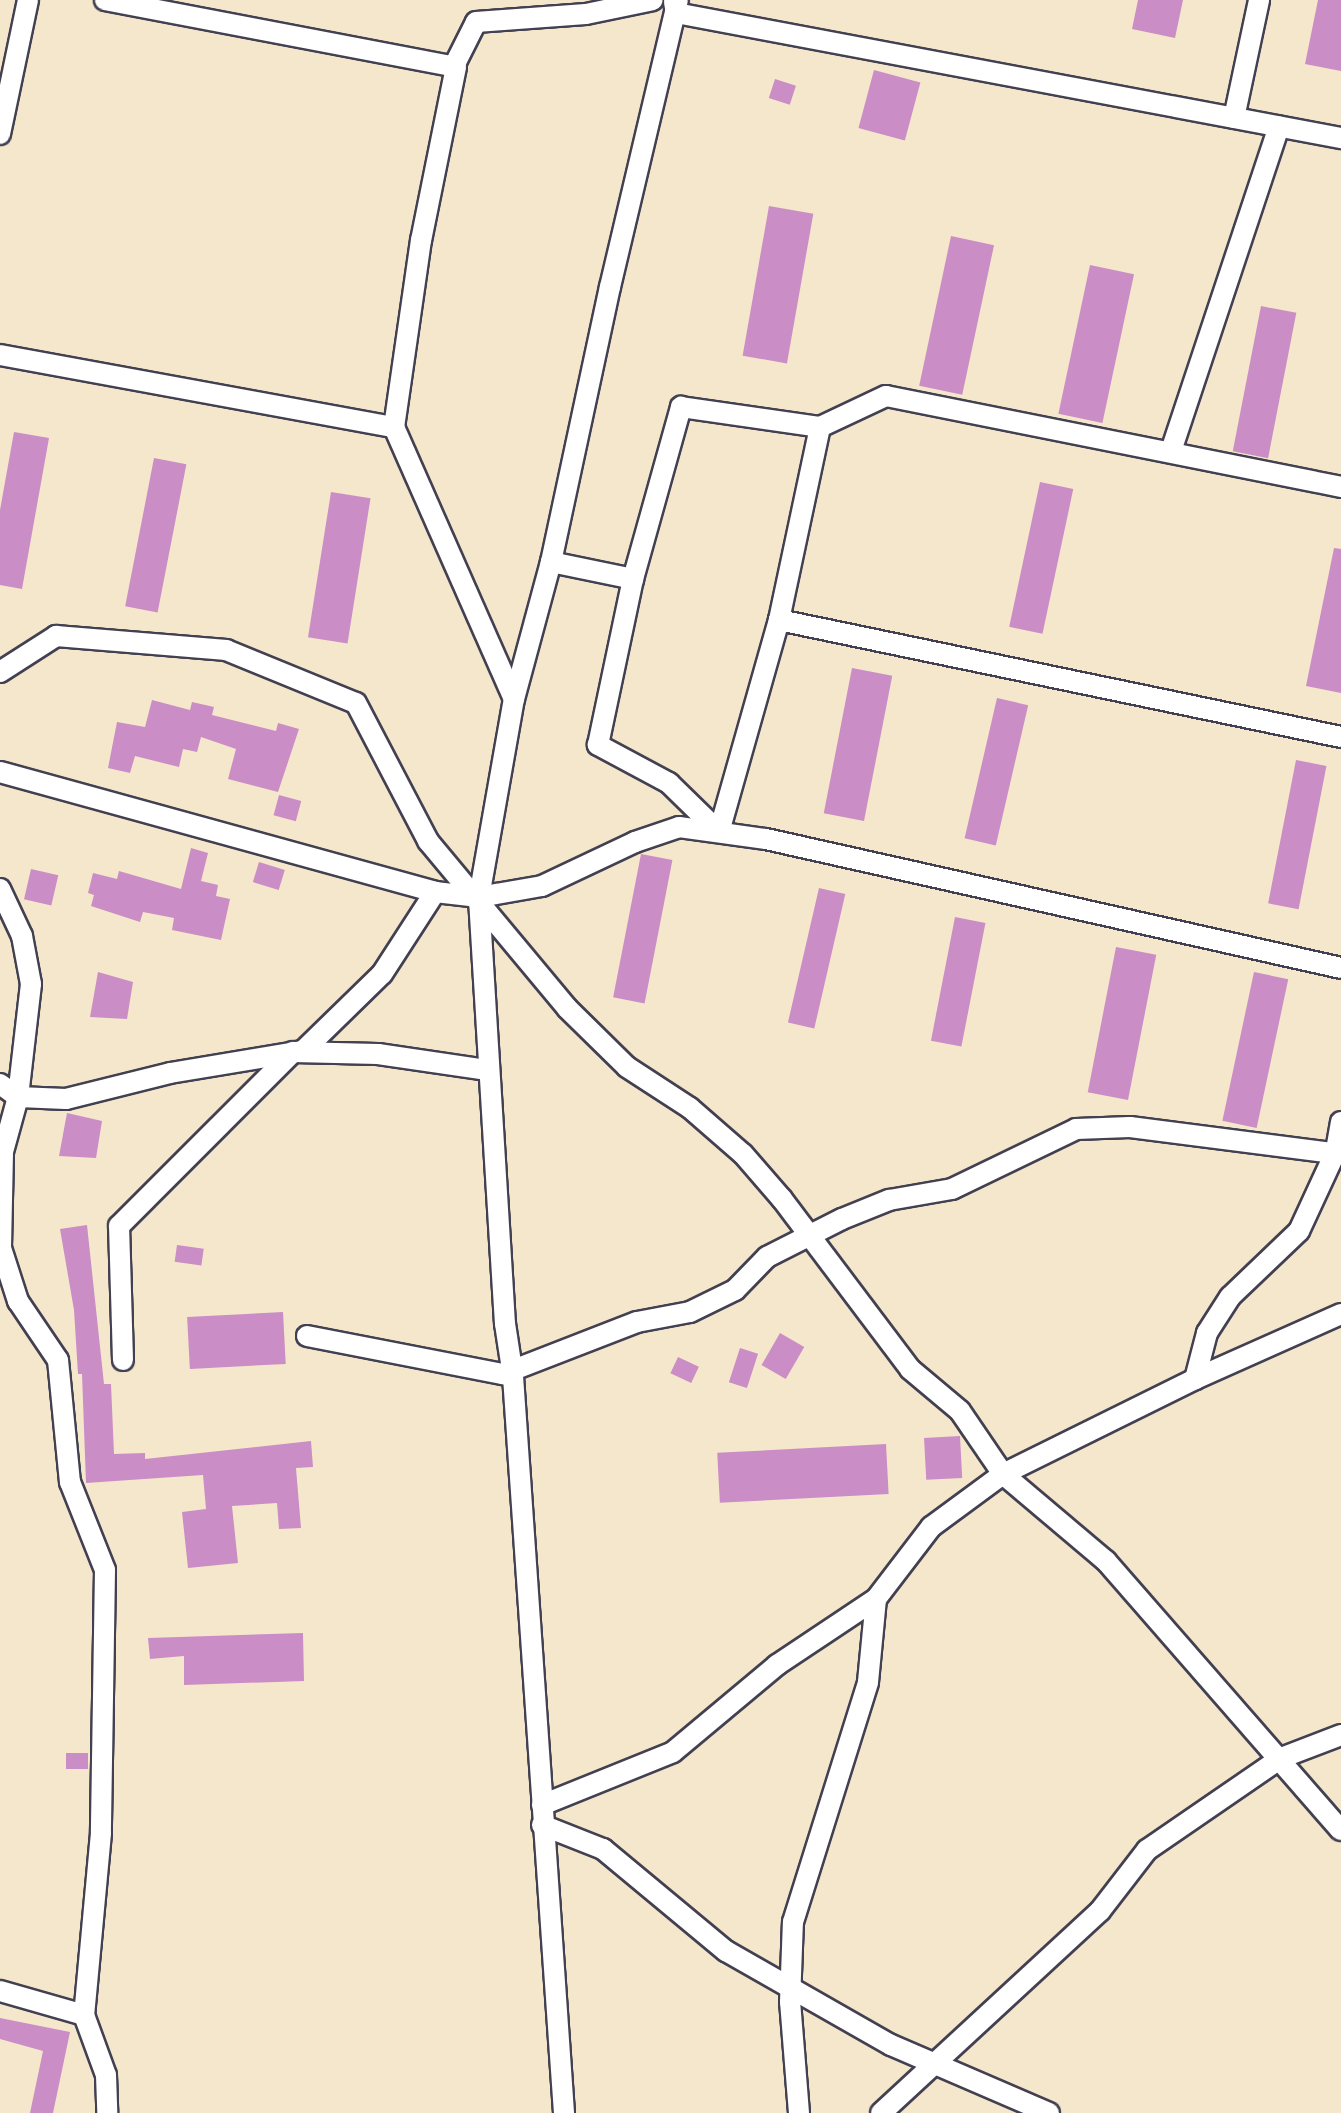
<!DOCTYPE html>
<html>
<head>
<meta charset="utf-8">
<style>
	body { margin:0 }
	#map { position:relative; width:1341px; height:2113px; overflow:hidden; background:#f4e7cc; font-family:"Playpen Sans",sans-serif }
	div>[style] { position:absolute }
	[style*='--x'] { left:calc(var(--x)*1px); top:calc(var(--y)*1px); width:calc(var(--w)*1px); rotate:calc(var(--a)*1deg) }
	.building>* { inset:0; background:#cb8dc5; transform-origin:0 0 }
	.roads { filter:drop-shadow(2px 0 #424051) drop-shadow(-2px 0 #424051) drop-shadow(0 2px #424051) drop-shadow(0 -2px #424051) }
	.street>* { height:20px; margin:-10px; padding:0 10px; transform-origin:10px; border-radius:10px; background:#fff }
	span { translate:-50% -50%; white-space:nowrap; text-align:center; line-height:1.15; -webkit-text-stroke:8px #fcf5e5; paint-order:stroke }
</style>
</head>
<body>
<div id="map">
	<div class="building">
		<i style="clip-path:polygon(1138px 0,1183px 0,1175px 38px,1132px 29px)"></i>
		<i style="clip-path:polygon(1318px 0,1341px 0,1341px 71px,1305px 64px)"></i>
		<i style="left:874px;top:70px;width:48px;height:60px;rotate:15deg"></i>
		<i style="left:775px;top:79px;width:22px;height:20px;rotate:18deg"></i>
		<i style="left:769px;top:206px;width:45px;height:152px;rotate:10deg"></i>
		<i style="left:951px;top:236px;width:44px;height:153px;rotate:12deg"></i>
		<i style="left:1090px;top:265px;width:45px;height:152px;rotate:12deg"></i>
		<i style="left:1261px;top:306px;width:36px;height:148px;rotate:11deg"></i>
		<i style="clip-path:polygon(14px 432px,49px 438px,22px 589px,0 585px,0 510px)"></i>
		<i style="left:154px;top:458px;width:33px;height:151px;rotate:11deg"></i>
		<i style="left:1040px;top:482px;width:34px;height:148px;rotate:12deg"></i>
		<i style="left:331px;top:492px;width:40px;height:147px;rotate:9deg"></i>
		<i style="clip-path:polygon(1334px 548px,1341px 549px,1341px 693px,1306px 686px)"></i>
		<i style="left:852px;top:668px;width:41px;height:148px;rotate:11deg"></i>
		<i style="left:997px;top:698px;width:32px;height:144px;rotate:13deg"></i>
		<i style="clip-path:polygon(152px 700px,190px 710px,192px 702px,214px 707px,212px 715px,276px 731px,278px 723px,299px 729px,278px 792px,228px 779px,236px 749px,201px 737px,197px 752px,183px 749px,179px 767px,135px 756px,130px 773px,108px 768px,117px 722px,145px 727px)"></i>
		<i style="left:1296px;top:760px;width:31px;height:146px;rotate:11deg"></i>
		<i style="left:279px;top:795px;width:23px;height:21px;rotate:15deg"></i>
		<i style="clip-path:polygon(191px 848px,208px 853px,201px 881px,218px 885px,216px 896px,230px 899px,221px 940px,172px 930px,174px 918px,143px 912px,140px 922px,91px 906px,94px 895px,88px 893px,93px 873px,117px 879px,119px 871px,181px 889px)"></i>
		<i style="left:641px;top:854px;width:32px;height:146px;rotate:11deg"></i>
		<i style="left:259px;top:862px;width:27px;height:21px;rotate:17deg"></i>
		<i style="left:31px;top:869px;width:28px;height:31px;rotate:13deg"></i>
		<i style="left:819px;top:888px;width:27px;height:138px;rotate:13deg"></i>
		<i style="left:955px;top:917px;width:31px;height:126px;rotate:11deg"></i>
		<i style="left:1116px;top:947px;width:41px;height:148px;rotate:11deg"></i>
		<i style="clip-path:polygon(98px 972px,133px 982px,127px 1019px,90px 1017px)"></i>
		<i style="left:1254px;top:972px;width:35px;height:152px;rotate:12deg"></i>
		<i style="clip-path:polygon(67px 1113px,102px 1121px,96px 1158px,59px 1156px)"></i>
		<i style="clip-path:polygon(87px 1225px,104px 1384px,111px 1384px,114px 1454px,145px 1453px,145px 1459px,311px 1441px,313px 1467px,296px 1468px,301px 1528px,279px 1529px,277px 1503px,232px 1506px,238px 1563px,188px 1568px,182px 1512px,206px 1509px,203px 1475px,86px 1483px,82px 1374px,78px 1374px,74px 1310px,60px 1229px)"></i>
		<i style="left:177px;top:1245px;width:27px;height:17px;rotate:8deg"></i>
		<i style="left:283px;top:1312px;width:52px;height:96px;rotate:87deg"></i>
		<i style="left:780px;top:1333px;width:28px;height:37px;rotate:30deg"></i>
		<i style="left:740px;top:1348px;width:19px;height:36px;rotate:18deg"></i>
		<i style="left:678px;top:1357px;width:23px;height:18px;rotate:25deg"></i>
		<i style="left:960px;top:1436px;width:42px;height:36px;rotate:87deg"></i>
		<i style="left:886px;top:1444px;width:50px;height:169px;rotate:87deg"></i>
		<i style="clip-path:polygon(303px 1633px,304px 1681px,184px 1685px,184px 1656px,150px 1659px,148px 1638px)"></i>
		<i style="left:66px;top:1753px;width:22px;height:16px"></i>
		<i style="clip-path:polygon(0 2018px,70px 2032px,53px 2113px,30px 2113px,43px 2051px,0 2039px)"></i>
	</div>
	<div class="roads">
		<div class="street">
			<i style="--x:105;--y:0;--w:357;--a:10.8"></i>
			<i style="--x:456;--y:67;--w:177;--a:101.4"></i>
			<i style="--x:421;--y:240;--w:189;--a:98.2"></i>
			<i style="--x:394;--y:427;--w:297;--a:66.2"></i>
			<i style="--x:674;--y:2;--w:11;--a:80"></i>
			<i style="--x:676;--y:13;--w:677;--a:10.65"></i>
			<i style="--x:454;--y:66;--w:49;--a:-63.4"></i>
			<i style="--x:476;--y:22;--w:110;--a:-4.2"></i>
			<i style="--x:586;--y:14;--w:68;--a:-11.8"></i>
			<i style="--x:1234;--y:118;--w:121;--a:-78"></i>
			<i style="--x:0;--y:134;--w:137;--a:-78.2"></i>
			<i style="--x:0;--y:355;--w:401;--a:10.4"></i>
			<i style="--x:1171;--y:451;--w:342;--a:-71.6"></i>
			<i style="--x:551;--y:562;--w:84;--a:11.7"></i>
			<i style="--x:779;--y:620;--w:574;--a:11.76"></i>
			<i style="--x:0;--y:672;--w:67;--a:-32.7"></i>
			<i style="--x:56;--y:636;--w:171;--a:4.7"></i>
			<i style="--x:226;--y:650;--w:140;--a:22.2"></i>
			<i style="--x:356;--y:703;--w:156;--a:62.4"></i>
			<i style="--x:428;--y:841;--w:217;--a:50.2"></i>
			<i style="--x:567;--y:1008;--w:84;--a:44.5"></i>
			<i style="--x:627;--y:1067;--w:75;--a:33.1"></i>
			<i style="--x:690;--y:1108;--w:70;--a:41"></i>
			<i style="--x:743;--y:1154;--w:60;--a:49.1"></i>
			<i style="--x:782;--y:1199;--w:213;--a:53"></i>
			<i style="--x:910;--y:1369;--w:65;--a:40"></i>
			<i style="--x:960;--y:1411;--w:76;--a:55.7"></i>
			<i style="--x:1003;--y:1474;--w:135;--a:40.2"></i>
			<i style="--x:1106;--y:1561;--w:357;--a:48.9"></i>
			<i style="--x:0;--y:772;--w:451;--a:15.4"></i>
			<i style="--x:435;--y:892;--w:44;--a:6.5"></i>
			<i style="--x:479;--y:897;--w:64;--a:-9.9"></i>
			<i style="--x:542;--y:886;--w:103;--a:-25.3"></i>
			<i style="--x:635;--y:842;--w:46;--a:-18.8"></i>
			<i style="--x:679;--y:827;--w:88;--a:7.9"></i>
			<i style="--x:766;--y:839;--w:589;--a:12.64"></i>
			<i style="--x:719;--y:832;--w:220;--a:-74.2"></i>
			<i style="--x:779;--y:620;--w:197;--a:-78"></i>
			<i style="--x:820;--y:427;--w:73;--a:-25.2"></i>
			<i style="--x:886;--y:396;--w:464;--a:11.3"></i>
			<i style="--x:719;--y:832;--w:70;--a:-135.6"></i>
			<i style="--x:669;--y:783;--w:81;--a:-151.8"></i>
			<i style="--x:598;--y:745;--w:170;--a:-78.1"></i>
			<i style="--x:633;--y:579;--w:179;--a:-74.4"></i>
			<i style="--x:681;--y:407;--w:140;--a:8.2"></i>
			<i style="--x:0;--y:889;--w:52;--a:64.9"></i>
			<i style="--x:22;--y:936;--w:49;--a:79.4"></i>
			<i style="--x:31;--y:984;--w:114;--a:96.6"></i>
			<i style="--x:18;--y:1097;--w:57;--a:105.3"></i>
			<i style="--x:3;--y:1152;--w:96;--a:91.2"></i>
			<i style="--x:1;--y:1248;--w:56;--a:72.2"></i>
			<i style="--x:18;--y:1301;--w:71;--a:55.9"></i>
			<i style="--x:58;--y:1360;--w:123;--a:84.4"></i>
			<i style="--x:70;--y:1482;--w:95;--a:68.3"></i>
			<i style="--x:105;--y:1570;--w:263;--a:90.9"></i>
			<i style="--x:101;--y:1833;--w:183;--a:95.3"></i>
			<i style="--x:84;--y:2015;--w:64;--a:69.9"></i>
			<i style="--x:106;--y:2075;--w:38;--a:88"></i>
			<i style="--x:0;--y:1084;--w:22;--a:36"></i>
			<i style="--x:18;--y:1097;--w:48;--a:2.4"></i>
			<i style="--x:66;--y:1099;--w:107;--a:-14"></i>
			<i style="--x:170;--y:1073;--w:135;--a:-9.4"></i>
			<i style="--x:303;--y:1051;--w:110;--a:-44.3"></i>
			<i style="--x:382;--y:974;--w:98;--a:-57.1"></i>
			<i style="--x:1341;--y:1122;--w:29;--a:100"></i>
			<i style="--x:1336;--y:1151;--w:88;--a:114.8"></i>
			<i style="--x:1299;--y:1231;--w:95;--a:136.3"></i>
			<i style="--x:1230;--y:1297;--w:43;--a:122.6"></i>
			<i style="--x:1207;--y:1333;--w:48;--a:104.6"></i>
			<i style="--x:1195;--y:1379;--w:160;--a:-24"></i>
			<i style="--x:307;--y:1336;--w:210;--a:11"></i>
			<i style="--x:123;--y:1360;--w:134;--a:-91.7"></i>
			<i style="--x:119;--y:1226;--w:246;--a:-45"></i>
			<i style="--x:293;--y:1052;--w:85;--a:1.3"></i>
			<i style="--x:378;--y:1054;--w:111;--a:8.3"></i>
			<i style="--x:503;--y:1374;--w:144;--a:-21.2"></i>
			<i style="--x:637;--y:1322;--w:54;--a:-10.7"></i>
			<i style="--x:690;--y:1312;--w:50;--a:-26.1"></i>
			<i style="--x:735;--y:1290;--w:46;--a:-45.9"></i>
			<i style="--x:767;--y:1257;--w:84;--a:-26.9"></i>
			<i style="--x:842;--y:1219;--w:51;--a:-22"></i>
			<i style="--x:889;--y:1200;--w:64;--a:-9.9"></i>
			<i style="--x:952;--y:1189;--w:138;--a:-25.8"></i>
			<i style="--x:1076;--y:1129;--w:54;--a:-2.1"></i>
			<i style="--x:1130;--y:1127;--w:213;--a:7.3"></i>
			<i style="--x:542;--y:1805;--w:141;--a:-22"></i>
			<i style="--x:673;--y:1752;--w:136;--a:-39.9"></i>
			<i style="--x:777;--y:1665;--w:119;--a:-33.7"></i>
			<i style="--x:542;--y:1825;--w:66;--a:21.5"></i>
			<i style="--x:603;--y:1849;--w:160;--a:39.7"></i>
			<i style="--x:726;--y:1951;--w:190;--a:29.7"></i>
			<i style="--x:891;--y:2045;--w:172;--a:23.3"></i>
			<i style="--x:0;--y:1991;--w:87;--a:15.9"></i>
			<i style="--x:564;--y:2113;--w:739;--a:-93.96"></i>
			<i style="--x:513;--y:1376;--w:53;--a:-98.7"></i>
			<i style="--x:505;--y:1324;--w:428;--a:-93.5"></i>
			<i style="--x:479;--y:897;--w:201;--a:-80"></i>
			<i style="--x:514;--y:699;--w:142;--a:-74.9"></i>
			<i style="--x:551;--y:562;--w:281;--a:-77.9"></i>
			<i style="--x:610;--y:287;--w:295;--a:-76.7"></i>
			<i style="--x:799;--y:2113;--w:111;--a:-94.6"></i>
			<i style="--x:790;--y:2002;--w:80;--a:-87.9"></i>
			<i style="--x:793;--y:1922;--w:251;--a:-72.6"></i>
			<i style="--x:868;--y:1682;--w:83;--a:-84.5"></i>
			<i style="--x:876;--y:1599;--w:91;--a:-52.6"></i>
			<i style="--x:931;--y:1527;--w:89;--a:-36.4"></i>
			<i style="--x:1003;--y:1474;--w:214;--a:-26.3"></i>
			<i style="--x:881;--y:2113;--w:298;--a:-42.7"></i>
			<i style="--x:1100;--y:1911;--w:77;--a:-52.4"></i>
			<i style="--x:1147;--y:1850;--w:163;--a:-34.5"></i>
			<i style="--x:1281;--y:1758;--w:64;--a:-21"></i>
		</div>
	</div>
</div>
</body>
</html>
